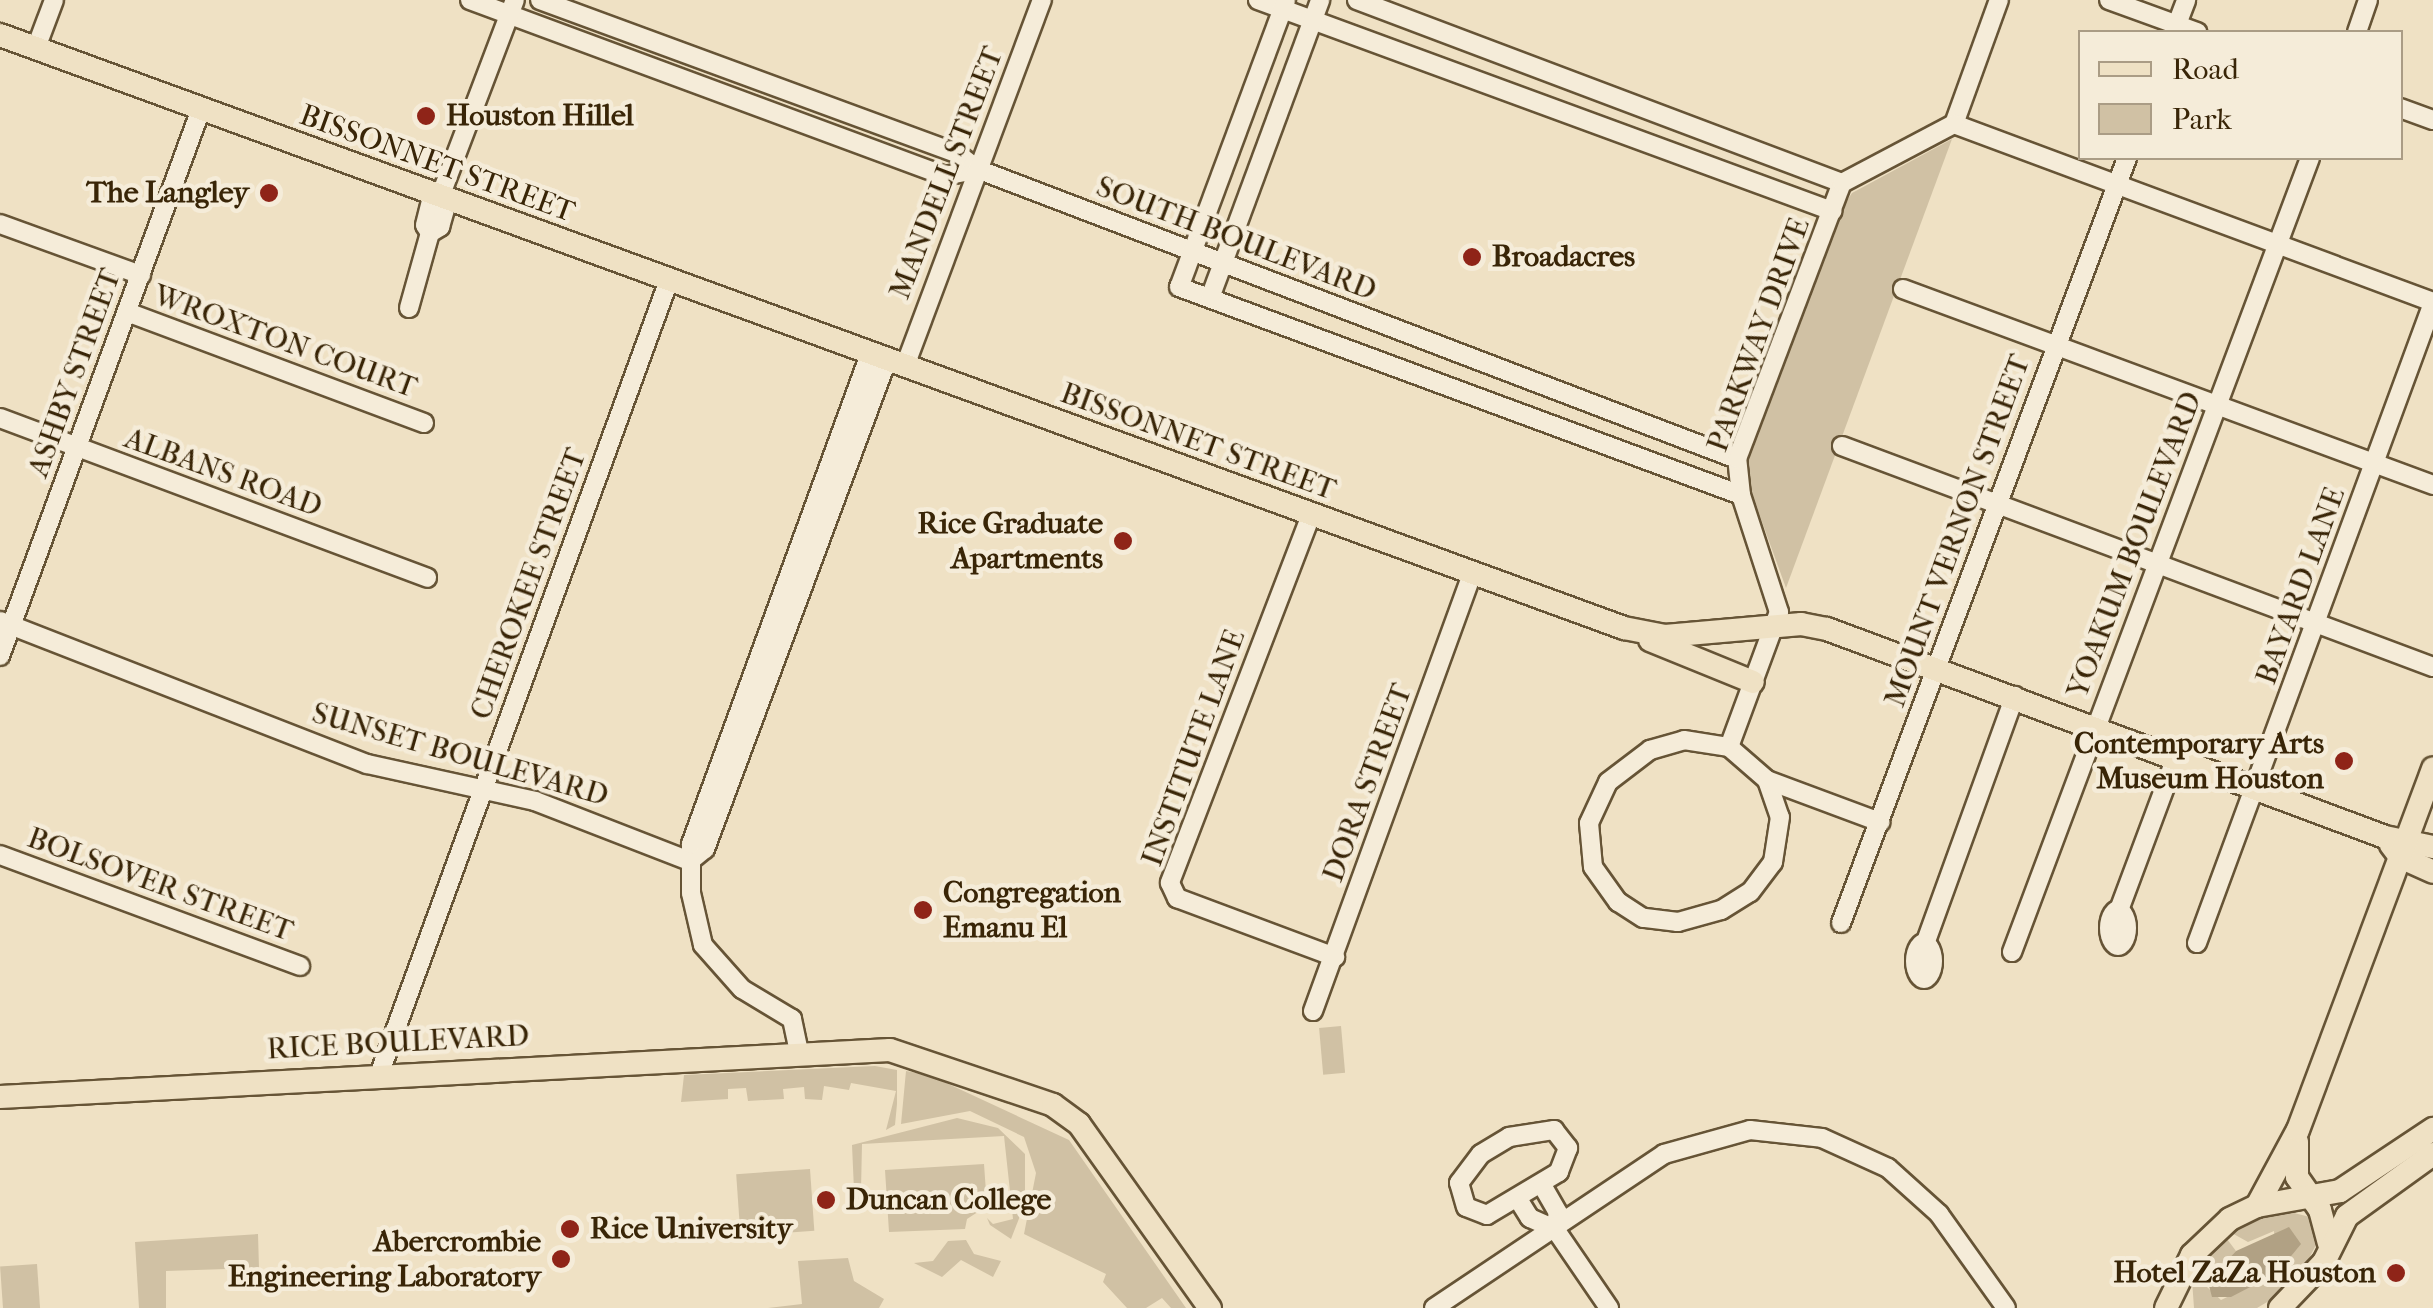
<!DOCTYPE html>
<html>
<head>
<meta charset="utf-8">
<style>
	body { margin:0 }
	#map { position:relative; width:2433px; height:1308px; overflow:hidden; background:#efe1c4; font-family:"IM FELL French Canon",serif }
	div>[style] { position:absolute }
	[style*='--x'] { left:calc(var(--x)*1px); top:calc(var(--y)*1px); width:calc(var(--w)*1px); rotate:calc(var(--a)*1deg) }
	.green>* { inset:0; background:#d0c1a4; transform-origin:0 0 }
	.water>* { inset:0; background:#b1a184 }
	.roads { filter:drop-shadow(2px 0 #665436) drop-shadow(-2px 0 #665436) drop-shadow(0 2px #665436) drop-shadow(0 -2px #665436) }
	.minor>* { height:18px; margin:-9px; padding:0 9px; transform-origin:9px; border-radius:9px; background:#f5ecd9 }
	.minor>.ring { margin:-9px; padding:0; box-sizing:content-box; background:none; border:18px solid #f5ecd9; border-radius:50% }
	.major>* { height:22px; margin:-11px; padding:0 11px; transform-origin:11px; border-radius:11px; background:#efe1c4 }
	.dots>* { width:28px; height:28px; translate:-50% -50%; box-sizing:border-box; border:5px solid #f5ecd9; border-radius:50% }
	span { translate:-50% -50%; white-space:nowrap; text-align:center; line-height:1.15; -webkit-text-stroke:9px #f5ecd9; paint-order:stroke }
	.poi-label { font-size:30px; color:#392507; font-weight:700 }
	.left { translate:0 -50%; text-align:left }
	.right { translate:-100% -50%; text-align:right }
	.street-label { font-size:30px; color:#392507 }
	.legend { position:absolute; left:2078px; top:30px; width:325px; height:130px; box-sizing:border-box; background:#f5ecd9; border:2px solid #aa9c85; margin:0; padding:12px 18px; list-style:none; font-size:30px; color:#392507 }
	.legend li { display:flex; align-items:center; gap:20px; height:50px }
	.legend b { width:50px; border:2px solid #aa9c85 }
</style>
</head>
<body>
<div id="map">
	<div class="green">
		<i style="clip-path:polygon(1952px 139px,1786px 588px,1745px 475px,1747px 460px,1844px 205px,1852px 193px)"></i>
		<i style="left:1341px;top:1026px;width:47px;height:22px;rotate:85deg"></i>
		<i style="clip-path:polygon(875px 1066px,897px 1070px,897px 1104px,895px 1125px,886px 1130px,896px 1091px,851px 1083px,849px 1090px,824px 1086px,822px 1100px,805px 1099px,804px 1087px,783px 1089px,784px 1099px,748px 1101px,746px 1088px,728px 1089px,728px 1099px,681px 1102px,684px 1075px)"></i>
		<i style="clip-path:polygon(906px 1071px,929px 1075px,1069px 1140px,1186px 1308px,1171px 1308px,1162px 1298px,1146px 1308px,1127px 1308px,1103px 1282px,1106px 1274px,1024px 1234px,1036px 1173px,1024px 1137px,970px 1111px,901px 1124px)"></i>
		<i style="clip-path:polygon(957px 1118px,998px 1128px,1025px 1154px,1025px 1203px,1011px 1239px,990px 1225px,987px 1218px,993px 1224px,1013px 1219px,1004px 1136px,862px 1144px,861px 1190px,854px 1190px,852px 1145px)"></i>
		<i style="clip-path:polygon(984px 1164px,987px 1206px,967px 1219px,965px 1229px,889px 1232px,885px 1170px)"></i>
		<i style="left:810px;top:1169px;width:62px;height:74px;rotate:86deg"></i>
		<i style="clip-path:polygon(2294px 1213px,2310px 1217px,2318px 1241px,2301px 1274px,2279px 1295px,2257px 1308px,2194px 1308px,2192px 1280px,2224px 1235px,2236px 1251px,2207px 1287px,2221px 1300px,2277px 1273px,2274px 1231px,2248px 1242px,2230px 1232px,2260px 1217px)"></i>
		<i style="clip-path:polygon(258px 1234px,259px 1268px,166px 1271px,166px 1308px,139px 1308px,135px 1242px)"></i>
		<i style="clip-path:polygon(966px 1240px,974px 1254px,1001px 1261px,993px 1277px,961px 1260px,942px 1277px,914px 1263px,933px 1261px,948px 1241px)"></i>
		<i style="clip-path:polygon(848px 1258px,854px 1281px,884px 1299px,879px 1308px,768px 1308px,802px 1304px,798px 1261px)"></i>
		<i style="left:37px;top:1264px;width:44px;height:37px;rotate:86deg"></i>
	</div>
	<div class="water">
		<i style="clip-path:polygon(2289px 1227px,2301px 1244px,2277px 1273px,2231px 1297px,2212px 1297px,2208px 1282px,2236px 1251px)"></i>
	</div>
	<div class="roads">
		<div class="minor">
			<i style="--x:470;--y:0;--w:507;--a:20.33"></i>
			<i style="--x:945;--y:176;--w:33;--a:-12"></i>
			<i style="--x:540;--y:0;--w:445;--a:20.2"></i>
			<i style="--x:958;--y:154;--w:24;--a:38"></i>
			<i style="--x:977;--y:169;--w:813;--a:20.89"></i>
			<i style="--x:1258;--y:0;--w:612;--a:20.18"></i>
			<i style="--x:1286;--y:0;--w:306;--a:110.4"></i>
			<i style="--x:1179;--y:287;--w:599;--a:20.31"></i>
			<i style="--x:1357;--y:0;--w:518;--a:20.67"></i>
			<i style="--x:2109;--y:0;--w:94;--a:20"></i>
			<i style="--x:2174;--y:32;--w:34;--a:-69"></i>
			<i style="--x:2357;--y:32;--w:34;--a:-71"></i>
			<i style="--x:36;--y:48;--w:51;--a:-69.4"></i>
			<i style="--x:2400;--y:108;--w:35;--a:20"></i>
			<i style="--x:1954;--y:124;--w:511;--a:20.39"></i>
			<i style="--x:1954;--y:124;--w:132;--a:-70.1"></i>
			<i style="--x:0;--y:224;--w:150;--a:19.9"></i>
			<i style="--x:430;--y:233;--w:9;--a:-122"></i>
			<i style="--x:425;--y:225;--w:25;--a:-76"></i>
			<i style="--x:431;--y:201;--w:10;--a:-24"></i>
			<i style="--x:440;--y:197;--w:211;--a:-69.2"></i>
			<i style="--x:1903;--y:289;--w:565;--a:20.29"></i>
			<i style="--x:1210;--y:298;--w:318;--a:-69.7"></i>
			<i style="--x:409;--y:308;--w:78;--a:-74.4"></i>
			<i style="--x:430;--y:233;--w:12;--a:-31"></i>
			<i style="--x:440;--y:227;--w:22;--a:-74"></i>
			<i style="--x:446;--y:206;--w:11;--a:-124"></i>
			<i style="--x:127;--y:312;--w:317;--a:20.5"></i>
			<i style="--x:905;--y:366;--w:391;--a:-69.5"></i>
			<i style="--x:0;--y:418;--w:456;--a:20.5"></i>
			<i style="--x:1842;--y:446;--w:631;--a:20.5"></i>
			<i style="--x:1311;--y:515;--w:394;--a:111"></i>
			<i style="--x:1170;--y:883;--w:17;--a:65"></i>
			<i style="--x:1177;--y:898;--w:169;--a:20.5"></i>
			<i style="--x:0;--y:621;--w:394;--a:21.3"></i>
			<i style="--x:367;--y:764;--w:172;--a:12.4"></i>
			<i style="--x:535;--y:801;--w:166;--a:21.2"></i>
			<i style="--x:0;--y:656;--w:583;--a:-69.82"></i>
			<i style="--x:1729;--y:747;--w:144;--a:-69.7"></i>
			<i style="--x:1779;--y:612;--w:123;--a:-108"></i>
			<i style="--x:1741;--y:495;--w:36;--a:-96"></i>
			<i style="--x:1737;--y:459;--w:295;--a:-69.2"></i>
			<i style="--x:1842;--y:183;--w:127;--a:-27.8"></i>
			<i style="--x:1767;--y:780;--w:39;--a:71"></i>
			<i style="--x:1780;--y:817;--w:46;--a:98.8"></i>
			<i style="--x:1773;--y:862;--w:38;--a:127"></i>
			<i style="--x:1750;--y:892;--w:34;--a:148"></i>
			<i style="--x:1721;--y:910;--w:45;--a:164.4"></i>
			<i style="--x:1678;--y:922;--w:35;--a:-173"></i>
			<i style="--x:1643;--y:918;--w:30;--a:-147"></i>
			<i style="--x:1618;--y:902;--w:43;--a:-125.5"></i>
			<i style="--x:1593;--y:867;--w:44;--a:-95.2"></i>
			<i style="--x:1589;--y:823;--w:45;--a:-65.1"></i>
			<i style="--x:1608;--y:782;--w:53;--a:-37.3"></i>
			<i style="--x:1650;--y:750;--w:35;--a:-16"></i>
			<i style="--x:1684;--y:740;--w:46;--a:8.8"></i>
			<i style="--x:1729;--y:747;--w:50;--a:41"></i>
			<i style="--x:1767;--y:780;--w:121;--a:20.4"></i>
			<i style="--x:0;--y:855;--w:320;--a:20.3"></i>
			<i style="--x:690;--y:861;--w:19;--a:-39"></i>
			<i style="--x:705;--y:849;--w:522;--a:-69.59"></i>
			<i class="ring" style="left:2109px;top:910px;width:-4px;height:-4px"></i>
			<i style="--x:2119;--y:910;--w:165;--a:-69.5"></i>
			<i style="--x:1841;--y:923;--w:817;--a:-69.5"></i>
			<i class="ring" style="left:1915px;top:943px;width:-2px;height:-2px"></i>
			<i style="--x:2197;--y:943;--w:682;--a:-69.76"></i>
			<i style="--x:1925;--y:944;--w:264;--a:-70.1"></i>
			<i style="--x:2012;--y:952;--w:848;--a:-69.43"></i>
			<i style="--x:1313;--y:1011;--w:465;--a:-70"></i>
			<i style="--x:799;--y:1052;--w:34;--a:-102"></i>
			<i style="--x:792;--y:1019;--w:58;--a:-149"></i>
			<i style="--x:742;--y:989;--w:59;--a:-131.6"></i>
			<i style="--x:703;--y:945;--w:53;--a:-103"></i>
			<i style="--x:691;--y:893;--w:49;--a:-90"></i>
			<i style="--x:691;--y:844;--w:522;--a:-69.93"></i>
			<i style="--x:379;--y:1075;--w:846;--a:-69.96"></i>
			<i style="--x:1554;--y:1130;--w:23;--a:52"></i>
			<i style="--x:1568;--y:1148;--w:26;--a:111"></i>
			<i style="--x:1559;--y:1172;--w:84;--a:149.2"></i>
			<i style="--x:1487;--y:1215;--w:22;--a:-159"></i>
			<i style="--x:1466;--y:1207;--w:25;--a:-106"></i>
			<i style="--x:1459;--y:1183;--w:36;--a:-53"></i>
			<i style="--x:1481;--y:1154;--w:33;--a:-31"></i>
			<i style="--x:1509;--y:1137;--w:46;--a:-8.8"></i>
			<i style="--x:1542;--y:1185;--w:32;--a:60"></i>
			<i style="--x:1558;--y:1213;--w:16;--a:101"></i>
			<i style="--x:1518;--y:1199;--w:22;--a:58"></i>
			<i style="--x:1530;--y:1218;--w:27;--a:24"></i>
			<i style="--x:1555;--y:1229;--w:96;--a:55.6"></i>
			<i style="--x:1434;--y:1308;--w:277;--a:-33.8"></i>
			<i style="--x:1664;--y:1154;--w:89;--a:-15.6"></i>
			<i style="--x:1750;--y:1130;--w:72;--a:6.3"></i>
			<i style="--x:1822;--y:1138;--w:72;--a:24.4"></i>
			<i style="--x:1888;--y:1168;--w:69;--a:42"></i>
			<i style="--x:1939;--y:1214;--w:115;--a:54.5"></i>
		</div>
		<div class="major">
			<i style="--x:0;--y:35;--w:1729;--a:20.06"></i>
			<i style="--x:1624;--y:628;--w:42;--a:11"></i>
			<i style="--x:1665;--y:636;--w:137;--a:-5"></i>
			<i style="--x:1801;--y:624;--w:26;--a:11"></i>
			<i style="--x:1827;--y:629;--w:596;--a:20.44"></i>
			<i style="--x:2385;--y:837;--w:49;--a:11.8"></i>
			<i style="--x:1650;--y:640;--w:111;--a:22.2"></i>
			<i style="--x:2391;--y:845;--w:15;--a:53"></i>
			<i style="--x:2400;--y:857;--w:36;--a:24"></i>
			<i style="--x:0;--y:1097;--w:891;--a:-3.02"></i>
			<i style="--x:890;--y:1050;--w:172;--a:18.6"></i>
			<i style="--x:1053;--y:1105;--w:32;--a:36"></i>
			<i style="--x:1079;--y:1124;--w:226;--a:54.6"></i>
			<i style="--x:2297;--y:1142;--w:35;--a:90"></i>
			<i style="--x:2297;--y:1177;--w:40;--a:55.1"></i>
			<i style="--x:2320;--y:1210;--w:34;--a:75"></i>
			<i style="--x:2257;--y:1206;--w:86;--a:-61.7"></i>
			<i style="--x:2298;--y:1130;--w:386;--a:-69.5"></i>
			<i style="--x:2166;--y:1308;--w:59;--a:-63.9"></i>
			<i style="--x:2192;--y:1255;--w:52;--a:-43.5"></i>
			<i style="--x:2230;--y:1219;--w:30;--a:-26"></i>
			<i style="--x:2257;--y:1206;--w:84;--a:-10.2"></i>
			<i style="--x:2340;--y:1191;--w:112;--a:-33.7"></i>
			<i style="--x:2280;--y:1308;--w:64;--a:-46.3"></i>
			<i style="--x:2324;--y:1262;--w:51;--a:-63.4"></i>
			<i style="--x:2347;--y:1216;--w:106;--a:-35.8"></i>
		</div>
	</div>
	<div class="dots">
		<i style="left:426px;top:116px;background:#8f2418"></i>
		<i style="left:269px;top:193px;background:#8f2418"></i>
		<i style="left:1472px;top:257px;background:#8f2418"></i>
		<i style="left:1123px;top:541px;background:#8f2418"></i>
		<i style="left:2344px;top:761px;background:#8f2418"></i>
		<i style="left:923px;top:910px;background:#8f2418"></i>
		<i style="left:826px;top:1200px;background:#8f2418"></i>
		<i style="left:570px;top:1229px;background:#8f2418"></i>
		<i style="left:561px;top:1259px;background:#8f2418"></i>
		<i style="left:2396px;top:1273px;background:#8f2418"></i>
	</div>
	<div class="poi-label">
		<span class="left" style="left:446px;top:116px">Houston Hillel</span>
		<span class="right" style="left:249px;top:193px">The Langley</span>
		<span class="left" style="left:1492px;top:257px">Broadacres</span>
		<span class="right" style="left:1103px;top:541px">Rice Graduate<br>Apartments</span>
		<span class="right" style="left:2324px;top:761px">Contemporary Arts<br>Museum Houston</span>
		<span class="left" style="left:943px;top:910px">Congregation<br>Emanu El</span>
		<span class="left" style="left:846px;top:1200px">Duncan College</span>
		<span class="left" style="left:590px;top:1229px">Rice University</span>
		<span class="right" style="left:541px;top:1259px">Abercrombie<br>Engineering Laboratory</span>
		<span class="right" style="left:2376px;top:1273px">Hotel ZaZa Houston</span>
	</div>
	<div class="street-label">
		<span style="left:437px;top:164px;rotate:20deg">BISSONNET STREET</span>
		<span style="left:947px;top:173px;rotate:-69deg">MANDELL STREET</span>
		<span style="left:1236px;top:239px;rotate:21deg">SOUTH BOULEVARD</span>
		<span style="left:1759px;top:335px;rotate:-70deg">PARKWAY DRIVE</span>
		<span style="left:285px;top:342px;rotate:20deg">WROXTON COURT</span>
		<span style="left:75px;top:373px;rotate:-70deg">ASHBY STREET</span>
		<span style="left:1198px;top:442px;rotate:20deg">BISSONNET STREET</span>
		<span style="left:223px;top:473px;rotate:20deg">ALBANS ROAD</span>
		<span style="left:1958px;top:531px;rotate:-70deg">MOUNT VERNON STREET</span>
		<span style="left:2135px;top:545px;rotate:-69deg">YOAKUM BOULEVARD</span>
		<span style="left:529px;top:584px;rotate:-70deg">CHEROKEE STREET</span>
		<span style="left:2301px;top:586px;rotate:-70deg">BAYARD LANE</span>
		<span style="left:1194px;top:748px;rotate:-70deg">INSTITUTE LANE</span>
		<span style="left:460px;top:755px;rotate:16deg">SUNSET BOULEVARD</span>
		<span style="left:1368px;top:783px;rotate:-70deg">DORA STREET</span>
		<span style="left:160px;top:885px;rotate:20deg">BOLSOVER STREET</span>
		<span style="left:398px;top:1043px;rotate:-3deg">RICE BOULEVARD</span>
	</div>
	<ul class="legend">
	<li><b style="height:12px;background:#efe1c4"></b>Road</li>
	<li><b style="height:28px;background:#d0c1a4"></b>Park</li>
	</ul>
</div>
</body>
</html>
